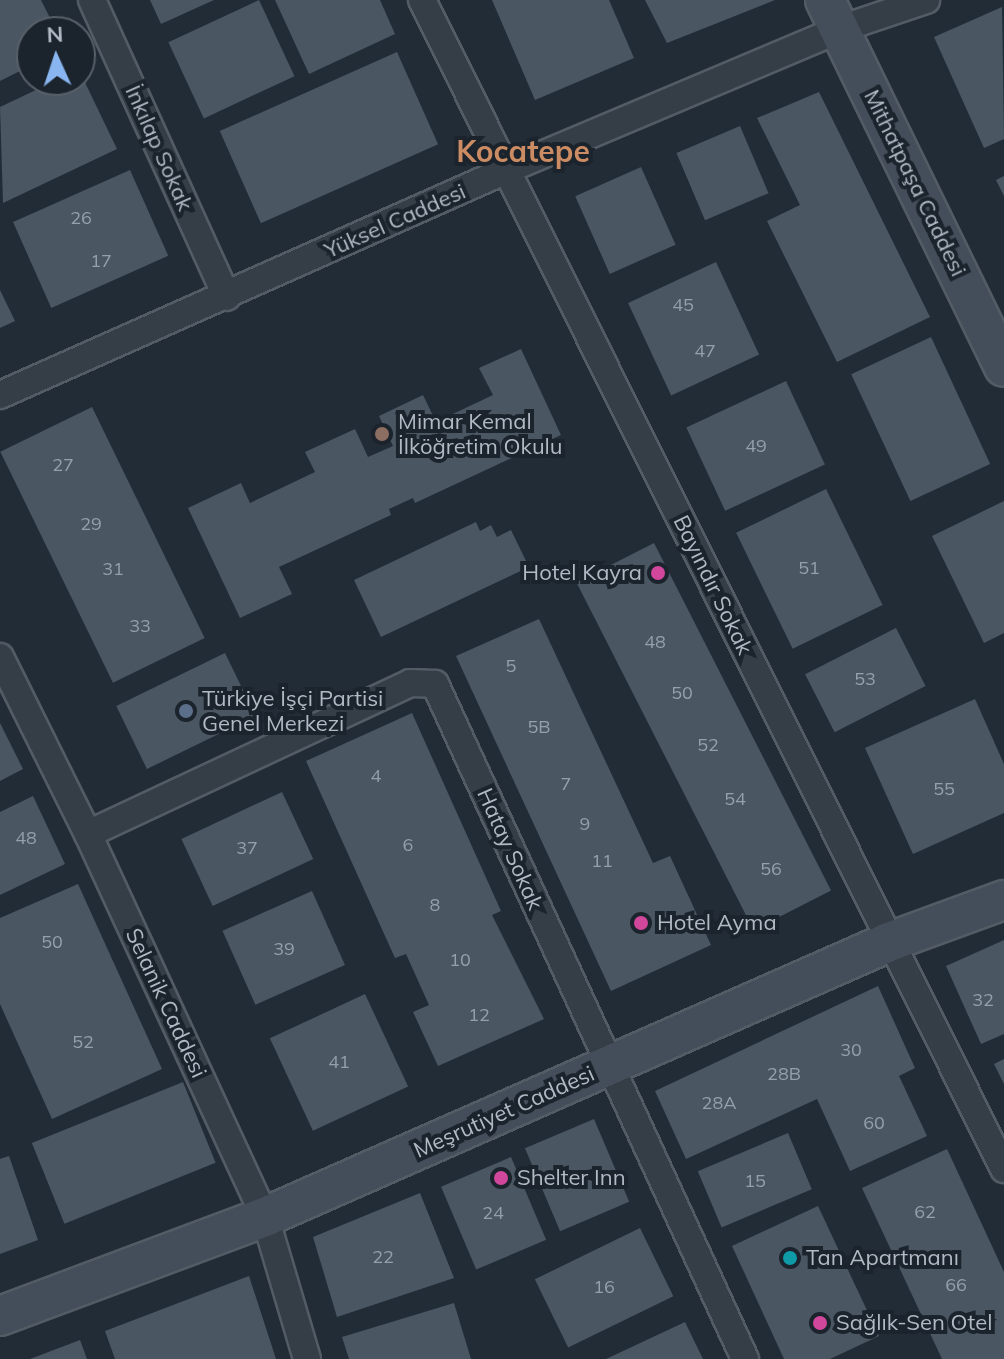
<!DOCTYPE html>
<html>
<head>
<meta charset="utf-8">
<style>
	body { margin:0 }
	#map { position:relative; width:1004px; height:1359px; overflow:hidden; background:#222c37; font-family:Mulish,sans-serif }
	div>[style] { position:absolute }
	[style*='--x'] { left:calc(var(--x)*1px); top:calc(var(--y)*1px); width:calc(var(--w)*1px); rotate:calc(var(--a)*1deg) }
	.building>* { inset:0; background:#4a5662; transform-origin:0 0 }
	.roads { filter:drop-shadow(2px 0 #535c65) drop-shadow(-2px 0 #535c65) drop-shadow(0 2px #535c65) drop-shadow(0 -2px #535c65) }
	.street>* { height:26px; margin:-13px; padding:0 13px; transform-origin:13px; border-radius:13px; background:#353e47 }
	.secondary>* { height:38px; margin:-19px; padding:0 19px; transform-origin:19px; border-radius:19px; background:#444d5a }
	.dots>* { width:22px; height:22px; translate:-50% -50%; box-sizing:border-box; border:4px solid #1b232c; border-radius:50% }
	span { translate:-50% -50%; white-space:nowrap; text-align:center; line-height:1.15; -webkit-text-stroke:8px #1b232c; paint-order:stroke }
	.number-label { font-size:18px; color:#96a0ac }
	.number-label span { -webkit-text-stroke-width:0 }
	.street-label { font-size:22px; color:#b0b9c4 }
	.poi-label { font-size:22px; color:#b0b9c4 }
	.left { translate:0 -50%; text-align:left }
	.right { translate:-100% -50%; text-align:right }
	.district-label { font-size:30px; color:#cb8b63; font-weight:700 }
	.north { position:absolute; left:16px; top:16px; width:80px; height:80px; box-sizing:border-box; background:#1b232c; border:2px solid #575f69; border-radius:50%; rotate:357deg; font-size:22px; font-weight:700; line-height:32px; text-align:center; color:#b0b9c4 }
	.north::after { content:''; display:block; margin:auto; width:28px; height:36px; background:#89b6f0; clip-path:polygon(50% 0,100% 100%,50% 72%,0 100%) }
</style>
</head>
<body>
<div id="map">
	<div class="building">
		<i style="clip-path:polygon(0 0,41px 0,57px 32px,32px 32px,32px 65px,0 81px)"></i>
		<i style="clip-path:polygon(150px 0,214px 0,161px 24px)"></i>
		<i style="left:259px;top:0;width:84px;height:100px;rotate:65deg"></i>
		<i style="clip-path:polygon(275px 0,380px 0,395px 34px,309px 74px)"></i>
		<i style="clip-path:polygon(492px 0,609px 0,634px 58px,535px 100px)"></i>
		<i style="clip-path:polygon(645px 0,775px 0,667px 43px)"></i>
		<i style="clip-path:polygon(1002px 7px,1004px 139px,984px 148px,934px 37px)"></i>
		<i style="left:397px;top:52px;width:101px;height:194px;rotate:66deg"></i>
		<i style="clip-path:polygon(80px 72px,117px 149px,3px 203px,0 107px,57px 80px,80px 80px)"></i>
		<i style="clip-path:polygon(819px 92px,930px 317px,837px 362px,767px 221px,800px 205px,757px 118px)"></i>
		<i style="left:740px;top:126px;width:73px;height:69px;rotate:67deg"></i>
		<i style="left:641px;top:167px;width:85px;height:72px;rotate:66deg"></i>
		<i style="left:130px;top:170px;width:94px;height:128px;rotate:66deg"></i>
		<i style="clip-path:polygon(1004px 176px,1004px 196px,996px 180px)"></i>
		<i style="left:716px;top:262px;width:102px;height:97px;rotate:65deg"></i>
		<i style="clip-path:polygon(0 290px,15px 321px,0 328px)"></i>
		<i style="left:931px;top:337px;width:140px;height:88px;rotate:65deg"></i>
		<i style="clip-path:polygon(521px 349px,561px 435px,415px 503px,413px 498px,389px 509px,391px 515px,279px 567px,292px 594px,240px 618px,188px 508px,241px 483px,250px 503px,315px 472px,305px 452px,355px 429px,368px 457px,393px 446px,379px 416px,423px 395px,436px 422px,493px 395px,479px 368px)"></i>
		<i style="left:786px;top:381px;width:92px;height:110px;rotate:65deg"></i>
		<i style="left:92px;top:407px;width:257px;height:102px;rotate:64deg"></i>
		<i style="left:826px;top:489px;width:129px;height:100px;rotate:64deg"></i>
		<i style="clip-path:polygon(1004px 501px,1004px 633px,984px 643px,932px 536px)"></i>
		<i style="clip-path:polygon(476px 522px,480px 531px,491px 525px,497px 537px,511px 530px,529px 567px,381px 637px,354px 580px)"></i>
		<i style="left:654px;top:543px;width:390px;height:87px;rotate:63deg"></i>
		<i style="clip-path:polygon(539px 619px,653px 863px,670px 856px,711px 945px,611px 991px,456px 656px)"></i>
		<i style="left:896px;top:628px;width:65px;height:102px;rotate:63deg"></i>
		<i style="left:225px;top:653px;width:70px;height:121px;rotate:64deg"></i>
		<i style="clip-path:polygon(975px 699px,1004px 764px,1004px 813px,913px 854px,865px 748px)"></i>
		<i style="clip-path:polygon(412px 713px,501px 911px,492px 915px,544px 1019px,438px 1066px,413px 1012px,429px 1005px,406px 954px,395px 958px,306px 761px)"></i>
		<i style="clip-path:polygon(0 723px,23px 769px,0 781px)"></i>
		<i style="left:282px;top:792px;width:74px;height:111px;rotate:65deg"></i>
		<i style="clip-path:polygon(33px 796px,65px 864px,0 895px,0 812px)"></i>
		<i style="clip-path:polygon(78px 884px,162px 1069px,52px 1119px,0 1004px,0 918px)"></i>
		<i style="left:312px;top:891px;width:81px;height:98px;rotate:66deg"></i>
		<i style="clip-path:polygon(1004px 940px,1004px 1034px,981px 1044px,946px 966px)"></i>
		<i style="clip-path:polygon(878px 986px,915px 1068px,899px 1076px,927px 1136px,850px 1171px,817px 1099px,686px 1159px,655px 1091px)"></i>
		<i style="left:365px;top:994px;width:102px;height:105px;rotate:65deg"></i>
		<i style="clip-path:polygon(1004px 1059px,1004px 1084px,994px 1064px)"></i>
		<i style="left:183px;top:1082px;width:87px;height:163px;rotate:68deg"></i>
		<i style="left:594px;top:1119px;width:90px;height:75px;rotate:67deg"></i>
		<i style="left:788px;top:1133px;width:61px;height:98px;rotate:67deg"></i>
		<i style="clip-path:polygon(947px 1149px,1004px 1272px,1004px 1359px,942px 1359px,862px 1188px)"></i>
		<i style="clip-path:polygon(9px 1156px,38px 1240px,0 1254px,0 1159px)"></i>
		<i style="left:511px;top:1157px;width:90px;height:76px;rotate:67deg"></i>
		<i style="clip-path:polygon(420px 1193px,454px 1278px,337px 1317px,313px 1237px)"></i>
		<i style="clip-path:polygon(818px 1206px,879px 1336px,830px 1359px,784px 1359px,732px 1246px)"></i>
		<i style="left:640px;top:1228px;width:76px;height:117px;rotate:64deg"></i>
		<i style="clip-path:polygon(249px 1276px,276px 1359px,115px 1359px,105px 1331px)"></i>
		<i style="clip-path:polygon(454px 1303px,471px 1359px,349px 1359px,342px 1337px)"></i>
		<i style="clip-path:polygon(685px 1322px,703px 1359px,606px 1359px)"></i>
		<i style="clip-path:polygon(80px 1340px,87px 1359px,30px 1359px)"></i>
	</div>
	<div class="roads">
		<div class="street">
			<i style="--x:92;--y:0;--w:326;--a:65.6"></i>
			<i style="--x:422;--y:0;--w:1306;--a:63.53"></i>
			<i style="--x:0;--y:395;--w:552;--a:-23.96"></i>
			<i style="--x:504;--y:171;--w:365;--a:-22.9"></i>
			<i style="--x:840;--y:29;--w:91;--a:-18.6"></i>
			<i style="--x:0;--y:657;--w:198;--a:63.6"></i>
			<i style="--x:88;--y:834;--w:422;--a:65.2"></i>
			<i style="--x:265;--y:1217;--w:148;--a:73.5"></i>
			<i style="--x:88;--y:834;--w:356;--a:-25.1"></i>
			<i style="--x:410;--y:683;--w:25;--a:2"></i>
			<i style="--x:435;--y:684;--w:743;--a:65.33"></i>
		</div>
		<div class="secondary">
			<i style="--x:825;--y:0;--w:408;--a:64"></i>
			<i style="--x:0;--y:1316;--w:283;--a:-20.5"></i>
			<i style="--x:265;--y:1217;--w:682;--a:-23.78"></i>
			<i style="--x:889;--y:942;--w:122;--a:-20.1"></i>
		</div>
	</div>
	<div class="dots">
		<i style="left:382px;top:434px;background:#8d6e63"></i>
		<i style="left:658px;top:573px;background:#d1479c"></i>
		<i style="left:186px;top:711px;background:#5c6f8a"></i>
		<i style="left:641px;top:923px;background:#d1479c"></i>
		<i style="left:501px;top:1178px;background:#d1479c"></i>
		<i style="left:790px;top:1258px;background:#0f9aa8"></i>
		<i style="left:820px;top:1323px;background:#d1479c"></i>
	</div>
	<div class="number-label">
		<span style="left:81px;top:218px">26</span>
		<span style="left:101px;top:261px">17</span>
		<span style="left:683px;top:305px">45</span>
		<span style="left:705px;top:351px">47</span>
		<span style="left:756px;top:446px">49</span>
		<span style="left:63px;top:465px">27</span>
		<span style="left:91px;top:524px">29</span>
		<span style="left:809px;top:568px">51</span>
		<span style="left:113px;top:569px">31</span>
		<span style="left:140px;top:626px">33</span>
		<span style="left:655px;top:642px">48</span>
		<span style="left:511px;top:666px">5</span>
		<span style="left:865px;top:679px">53</span>
		<span style="left:682px;top:693px">50</span>
		<span style="left:539px;top:727px">5B</span>
		<span style="left:708px;top:745px">52</span>
		<span style="left:376px;top:776px">4</span>
		<span style="left:566px;top:784px">7</span>
		<span style="left:944px;top:789px">55</span>
		<span style="left:735px;top:799px">54</span>
		<span style="left:585px;top:824px">9</span>
		<span style="left:26px;top:838px">48</span>
		<span style="left:408px;top:845px">6</span>
		<span style="left:247px;top:848px">37</span>
		<span style="left:602px;top:861px">11</span>
		<span style="left:771px;top:869px">56</span>
		<span style="left:435px;top:905px">8</span>
		<span style="left:52px;top:942px">50</span>
		<span style="left:284px;top:949px">39</span>
		<span style="left:460px;top:960px">10</span>
		<span style="left:983px;top:1000px">32</span>
		<span style="left:479px;top:1015px">12</span>
		<span style="left:83px;top:1042px">52</span>
		<span style="left:851px;top:1050px">30</span>
		<span style="left:339px;top:1062px">41</span>
		<span style="left:784px;top:1074px">28B</span>
		<span style="left:719px;top:1103px">28A</span>
		<span style="left:874px;top:1123px">60</span>
		<span style="left:755px;top:1181px">15</span>
		<span style="left:925px;top:1212px">62</span>
		<span style="left:493px;top:1213px">24</span>
		<span style="left:383px;top:1257px">22</span>
		<span style="left:956px;top:1285px">66</span>
		<span style="left:604px;top:1287px">16</span>
	</div>
	<div class="street-label">
		<span style="left:159px;top:148px;rotate:66deg">İnkılap Sokak</span>
		<span style="left:915px;top:183px;rotate:64deg">Mithatpaşa Caddesi</span>
		<span style="left:395px;top:221px;rotate:-24deg">Yüksel Caddesi</span>
		<span style="left:713px;top:585px;rotate:64deg">Bayındır Sokak</span>
		<span style="left:510px;top:849px;rotate:66deg">Hatay Sokak</span>
		<span style="left:166px;top:1003px;rotate:65deg">Selanik Caddesi</span>
		<span style="left:504px;top:1112px;rotate:-24deg">Meşrutiyet Caddesi</span>
	</div>
	<div class="poi-label">
		<span class="left" style="left:398px;top:434px">Mimar Kemal<br>İlköğretim Okulu</span>
		<span class="right" style="left:642px;top:573px">Hotel Kayra</span>
		<span class="left" style="left:202px;top:711px">Türkiye İşçi Partisi<br>Genel Merkezi</span>
		<span class="left" style="left:657px;top:923px">Hotel Ayma</span>
		<span class="left" style="left:517px;top:1178px">Shelter Inn</span>
		<span class="left" style="left:806px;top:1258px">Tan Apartmanı</span>
		<span class="left" style="left:836px;top:1323px">Sağlık-Sen Otel</span>
	</div>
	<div class="district-label">
		<span style="left:523px;top:151px">Kocatepe</span>
	</div>
	<div class="north">N</div>
</div>
</body>
</html>
